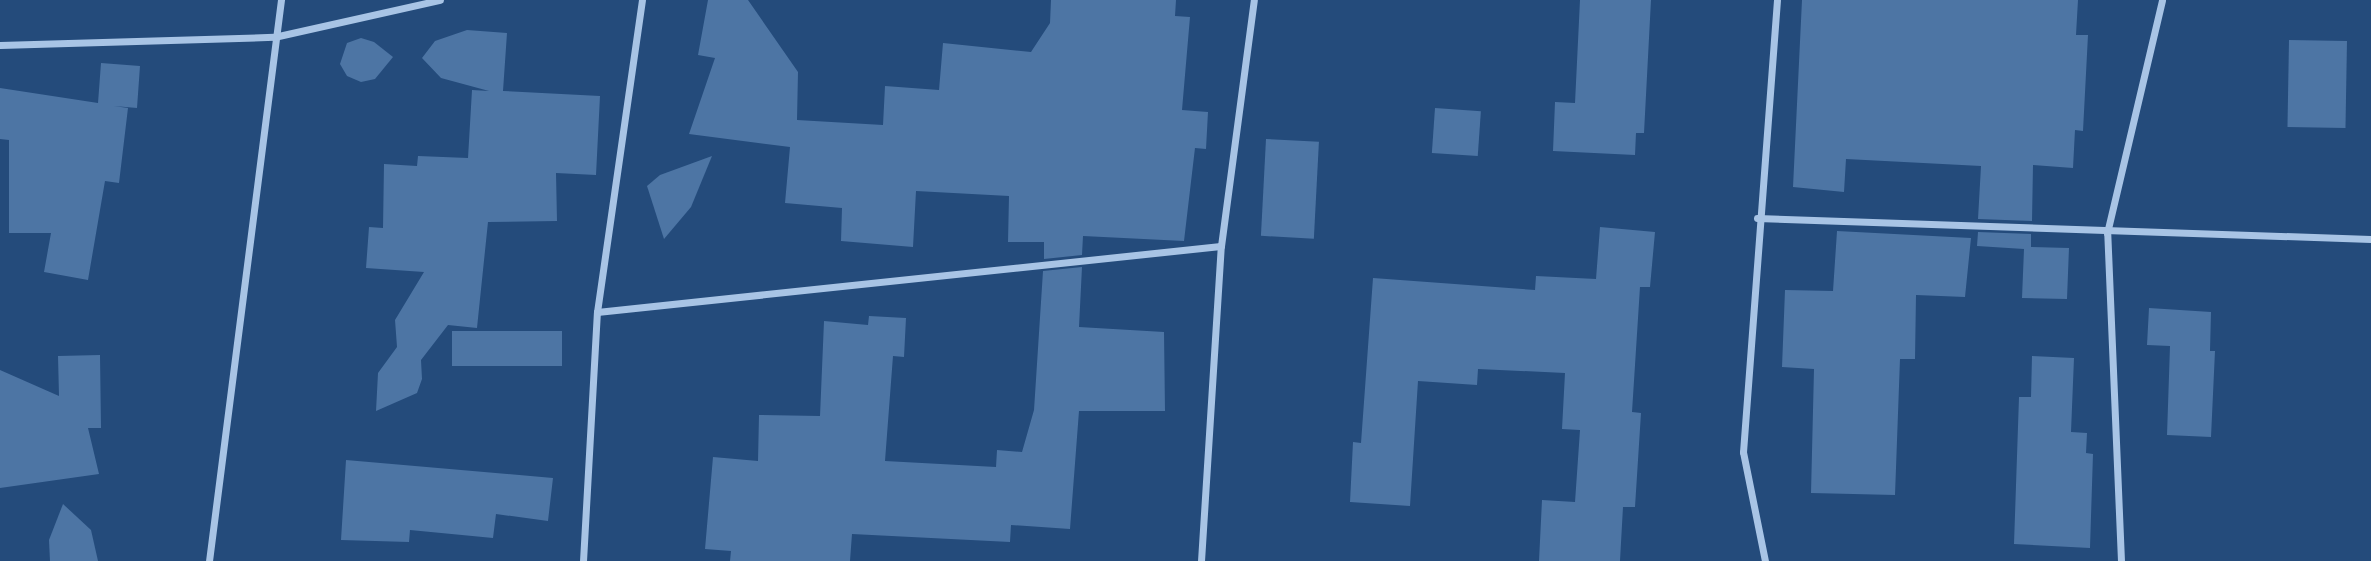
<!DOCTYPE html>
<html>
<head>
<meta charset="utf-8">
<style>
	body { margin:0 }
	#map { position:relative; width:2371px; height:561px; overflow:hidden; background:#244b7b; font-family:"Source Sans 3",sans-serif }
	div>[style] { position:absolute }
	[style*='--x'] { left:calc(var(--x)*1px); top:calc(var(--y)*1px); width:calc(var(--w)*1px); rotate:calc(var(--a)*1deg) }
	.building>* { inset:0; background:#4d75a4; transform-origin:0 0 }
	.street>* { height:7px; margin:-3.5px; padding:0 3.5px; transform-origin:3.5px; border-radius:3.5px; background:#a8c4e5 }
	span { translate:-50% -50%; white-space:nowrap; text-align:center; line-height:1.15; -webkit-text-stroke:5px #244b7b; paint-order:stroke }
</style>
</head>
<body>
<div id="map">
	<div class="building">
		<i style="clip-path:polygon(708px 0,748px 0,798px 72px,797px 120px,883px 125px,885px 86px,939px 90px,943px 43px,1031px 52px,1050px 23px,1051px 0,1176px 0,1175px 16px,1190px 17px,1182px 110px,1208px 112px,1206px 149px,1195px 148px,1184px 241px,1083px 236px,1082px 255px,1044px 259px,1044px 242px,1008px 242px,1009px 196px,916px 191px,913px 247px,841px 241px,842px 208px,785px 203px,790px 147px,689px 134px,715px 58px,698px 55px)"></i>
		<i style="clip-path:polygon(1580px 0,1651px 0,1644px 133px,1636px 133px,1635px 155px,1553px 151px,1555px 102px,1575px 103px)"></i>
		<i style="clip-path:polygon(1802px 0,2078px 0,2076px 35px,2088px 35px,2083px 131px,2075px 130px,2073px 168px,2033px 165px,2032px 221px,1978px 219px,1981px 166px,1846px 159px,1844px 192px,1793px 187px)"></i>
		<i style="clip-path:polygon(467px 30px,507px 33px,503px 91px,600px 96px,596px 175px,556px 173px,557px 221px,488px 222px,477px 328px,448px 325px,421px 360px,422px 379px,417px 393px,376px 411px,378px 373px,397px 347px,395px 320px,424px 272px,366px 268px,369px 227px,383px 228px,384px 164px,417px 166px,418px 156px,468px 158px,472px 90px,489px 91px,441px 78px,422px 58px,435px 41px)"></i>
		<i style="clip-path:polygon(361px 38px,374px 42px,393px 57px,375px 79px,361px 82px,347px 76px,340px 64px,347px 43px)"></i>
		<i style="left:2289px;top:40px;width:58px;height:87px;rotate:1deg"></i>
		<i style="clip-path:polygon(101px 63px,140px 66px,137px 108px,114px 106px,128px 108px,119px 183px,105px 181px,88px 280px,44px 272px,51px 233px,9px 233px,9px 140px,0 139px,0 88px,98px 103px)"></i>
		<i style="left:1435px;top:108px;width:46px;height:45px;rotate:4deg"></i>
		<i style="left:1266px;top:139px;width:53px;height:97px;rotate:3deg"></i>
		<i style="clip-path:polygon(712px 156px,691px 207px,664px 239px,647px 186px,660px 175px)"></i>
		<i style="clip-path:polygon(1600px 227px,1655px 232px,1650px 287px,1640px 287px,1632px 412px,1641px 413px,1635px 507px,1623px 507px,1620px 561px,1539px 561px,1542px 500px,1575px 502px,1580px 430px,1562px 429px,1565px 373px,1478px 369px,1477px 385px,1418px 381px,1410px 506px,1350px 502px,1353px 442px,1361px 443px,1373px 278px,1535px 290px,1536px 276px,1596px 279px)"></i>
		<i style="clip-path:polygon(1837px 231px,1971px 238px,1965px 297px,1916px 295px,1915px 359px,1900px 359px,1895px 495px,1811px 493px,1814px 369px,1782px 367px,1785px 290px,1833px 291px)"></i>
		<i style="clip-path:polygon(1978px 232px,2031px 234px,2031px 247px,2069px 248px,2067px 299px,2022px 298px,2024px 249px,1977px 246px)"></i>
		<i style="clip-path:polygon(1082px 267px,1079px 327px,1164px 332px,1165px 411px,1079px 411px,1070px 529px,1011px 525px,1010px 542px,852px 534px,850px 561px,730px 561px,731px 551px,705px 549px,713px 457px,758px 461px,759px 415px,820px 416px,824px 321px,868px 325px,869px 316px,906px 318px,904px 357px,893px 356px,885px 461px,996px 467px,997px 450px,1022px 452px,1034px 410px,1043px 271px)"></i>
		<i style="clip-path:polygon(2149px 308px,2211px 312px,2210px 351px,2215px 351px,2211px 437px,2167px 435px,2170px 346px,2147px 345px)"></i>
		<i style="left:562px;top:331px;width:35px;height:110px;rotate:90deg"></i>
		<i style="clip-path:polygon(100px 355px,101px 428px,88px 428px,99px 474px,0 488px,0 370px,59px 396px,58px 356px)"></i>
		<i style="clip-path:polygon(2032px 356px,2074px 358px,2071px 432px,2087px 433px,2086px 453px,2093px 454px,2090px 548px,2014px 544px,2019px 397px,2031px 397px)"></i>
		<i style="clip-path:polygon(346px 460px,553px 478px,548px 521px,496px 514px,493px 538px,410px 530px,409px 542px,341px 540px)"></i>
		<i style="clip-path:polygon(63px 504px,91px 530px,98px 561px,50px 561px,49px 540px)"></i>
	</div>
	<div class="street">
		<i style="--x:0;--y:45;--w:274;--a:-1.7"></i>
		<i style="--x:274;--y:37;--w:170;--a:-12.6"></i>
		<i style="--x:1757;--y:218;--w:614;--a:1.96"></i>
		<i style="--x:597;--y:312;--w:627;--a:-6.04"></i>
		<i style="--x:209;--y:561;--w:566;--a:-82.69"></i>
		<i style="--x:583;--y:561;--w:249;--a:-86.8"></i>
		<i style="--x:597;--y:312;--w:315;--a:-81.8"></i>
		<i style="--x:1201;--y:561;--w:316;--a:-86.4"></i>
		<i style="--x:1221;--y:246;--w:248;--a:-82.4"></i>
		<i style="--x:1765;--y:561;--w:111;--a:-101.4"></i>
		<i style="--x:1743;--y:452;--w:453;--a:-85.7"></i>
		<i style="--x:2121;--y:561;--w:328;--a:-92.4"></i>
		<i style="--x:2107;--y:233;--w:239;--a:-76.7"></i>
	</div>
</div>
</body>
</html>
